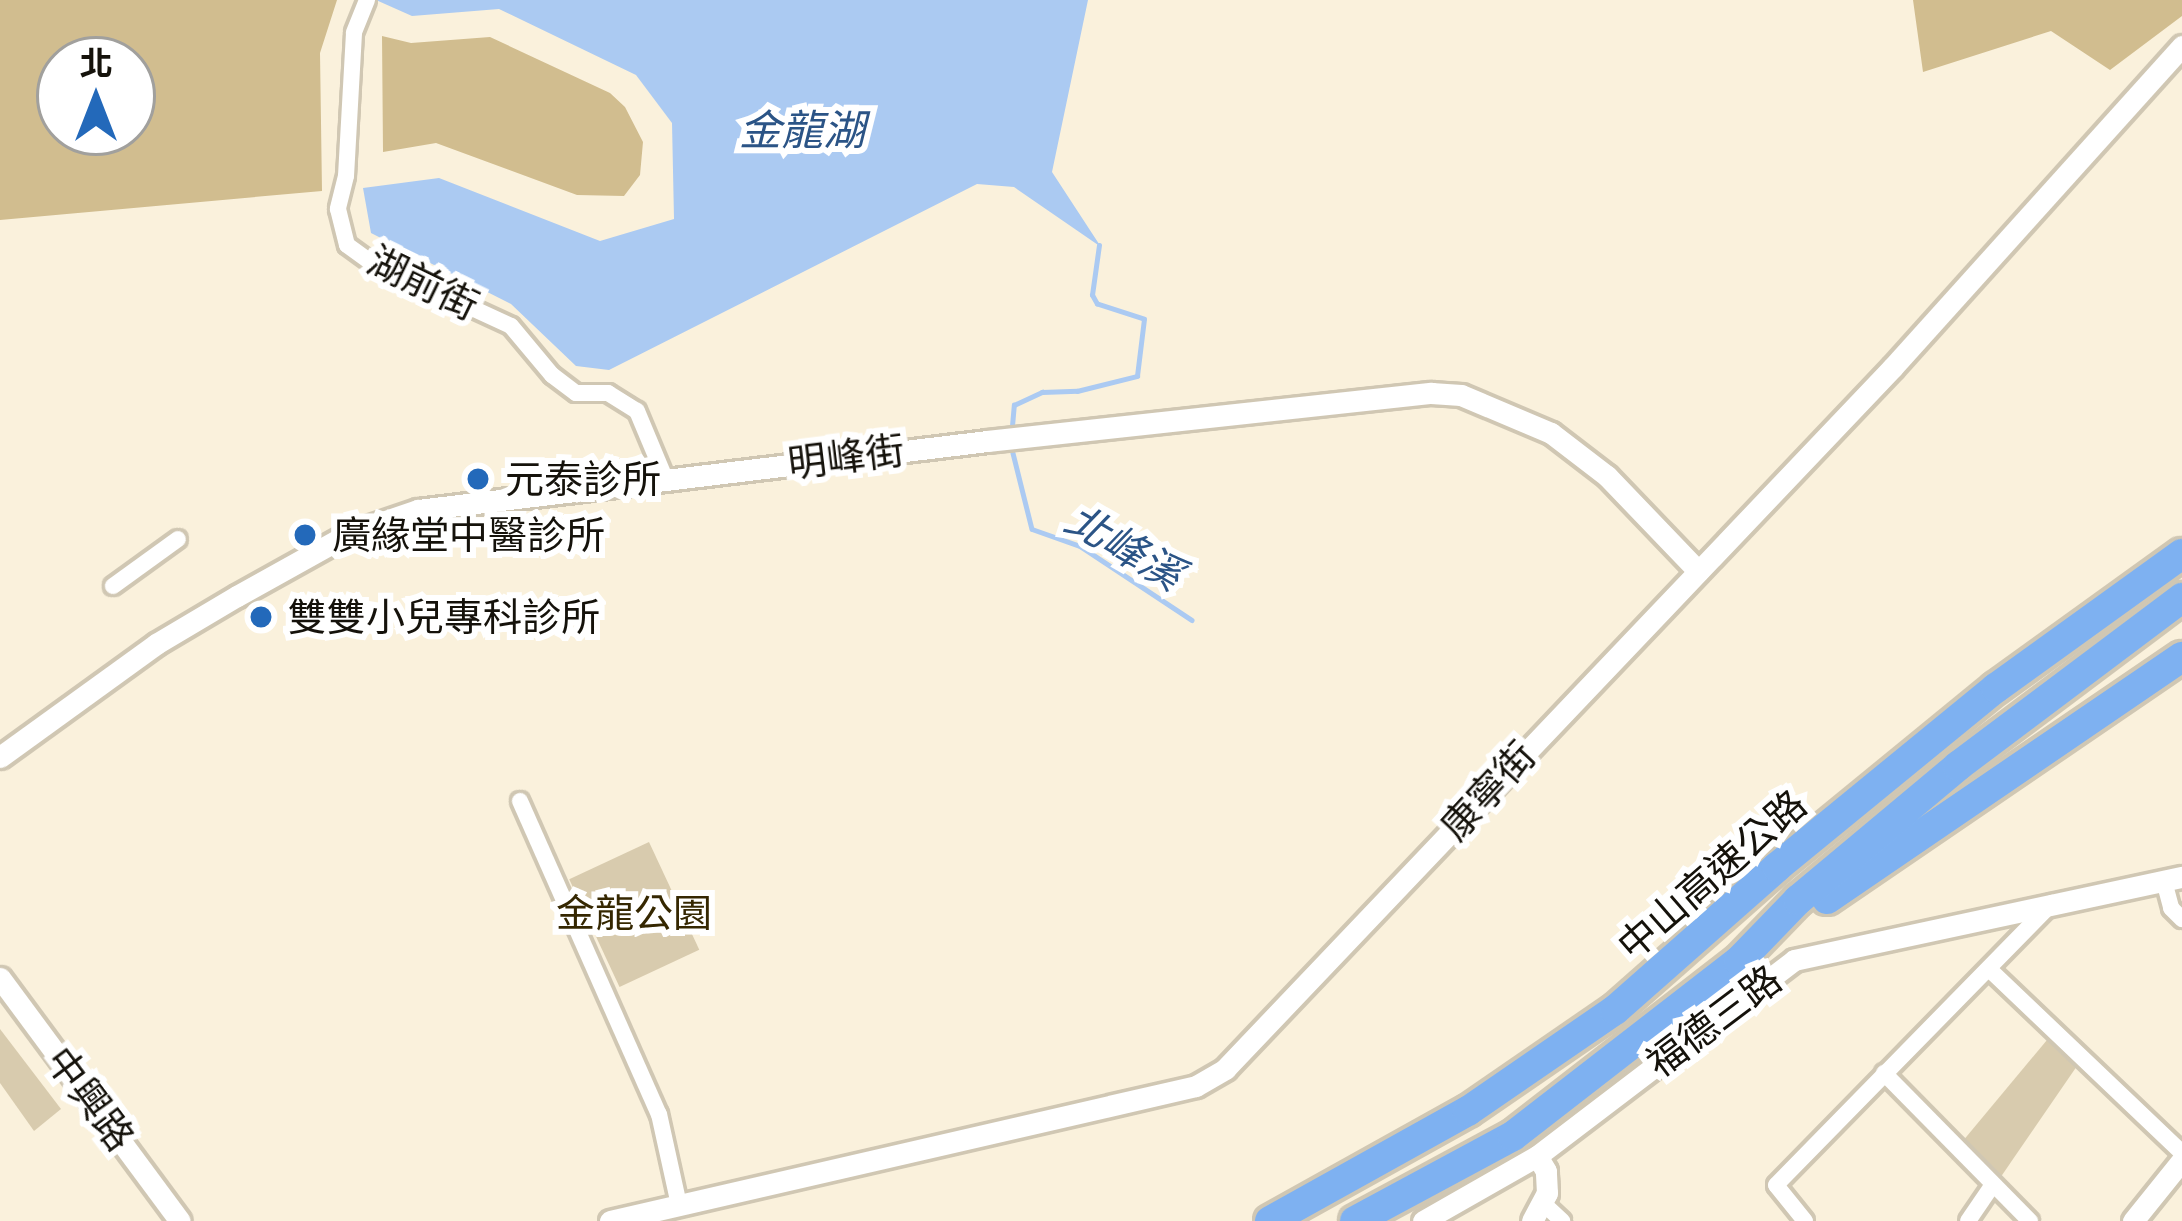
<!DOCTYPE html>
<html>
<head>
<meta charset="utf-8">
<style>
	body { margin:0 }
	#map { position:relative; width:2182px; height:1221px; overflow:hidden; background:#faf1dc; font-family:"Golos Text","Noto Sans TC",sans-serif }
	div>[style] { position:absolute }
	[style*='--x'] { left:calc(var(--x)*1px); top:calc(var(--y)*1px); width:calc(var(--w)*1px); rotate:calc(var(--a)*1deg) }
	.green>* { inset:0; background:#d8cbae; transform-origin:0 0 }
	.forest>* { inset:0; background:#d1bd8f }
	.water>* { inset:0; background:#abcaf2 }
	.stream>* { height:4.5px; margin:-2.25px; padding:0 2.25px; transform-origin:2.25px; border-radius:2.25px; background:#abcaf2 }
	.roads { filter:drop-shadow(3px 0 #d0c7b3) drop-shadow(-3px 0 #d0c7b3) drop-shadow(0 3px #d0c7b3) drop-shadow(0 -3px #d0c7b3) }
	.minor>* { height:16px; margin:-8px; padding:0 8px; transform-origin:8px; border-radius:8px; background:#fff }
	.tertiary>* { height:21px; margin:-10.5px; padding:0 10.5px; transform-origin:10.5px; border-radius:10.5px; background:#fff }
	.motorway>* { height:30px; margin:-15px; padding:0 15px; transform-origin:15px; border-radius:15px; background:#7eb1f1 }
	.dots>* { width:33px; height:33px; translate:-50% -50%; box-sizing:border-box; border:6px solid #fff; border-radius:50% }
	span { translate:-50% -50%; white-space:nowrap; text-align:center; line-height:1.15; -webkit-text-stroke:12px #fff; paint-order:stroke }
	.street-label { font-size:39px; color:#15120b }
	.poi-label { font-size:39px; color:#15120b }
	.left { translate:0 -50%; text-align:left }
	.park-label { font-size:39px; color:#352701 }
	.water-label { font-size:42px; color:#2b5486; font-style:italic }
	.north { position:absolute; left:36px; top:36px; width:120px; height:120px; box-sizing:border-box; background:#fff; border:3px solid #a1a09d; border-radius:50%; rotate:0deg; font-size:33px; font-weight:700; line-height:48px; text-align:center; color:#15120b }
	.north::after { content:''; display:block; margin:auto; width:42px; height:54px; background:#2369ba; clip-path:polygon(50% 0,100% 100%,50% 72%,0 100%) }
</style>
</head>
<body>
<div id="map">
	<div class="green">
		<i style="left:649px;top:842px;width:119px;height:88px;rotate:65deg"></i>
		<i style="clip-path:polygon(0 1029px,61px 1109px,34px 1131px,0 1083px)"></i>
		<i style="clip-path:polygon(2047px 1040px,2077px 1066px,1998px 1181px,1962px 1142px)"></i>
	</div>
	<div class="forest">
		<i style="clip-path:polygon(evenodd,0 0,337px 0,320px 53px,322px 191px,0 220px,0 0,60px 60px,132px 60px,132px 132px,60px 132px,60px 60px)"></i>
		<i style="clip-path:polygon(1913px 0,2182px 0,2182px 16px,2110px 70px,2051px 31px,1923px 72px)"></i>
		<i style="clip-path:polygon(382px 36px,411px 43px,490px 37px,610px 93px,625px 107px,643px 142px,640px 175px,624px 196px,577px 195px,436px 143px,383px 152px)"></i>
	</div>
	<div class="water">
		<i style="clip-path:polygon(376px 0,1088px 0,1052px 172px,1101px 247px,1014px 187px,977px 184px,609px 370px,576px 366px,511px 304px,371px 233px,363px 188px,439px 178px,600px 241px,674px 219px,672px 123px,636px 75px,499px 9px,412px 16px)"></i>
	</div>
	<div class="stream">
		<i style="--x:1012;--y:426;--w:21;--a:-85"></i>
		<i style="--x:1014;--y:405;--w:31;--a:-25"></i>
		<i style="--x:1042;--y:392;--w:35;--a:-2"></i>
		<i style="--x:1077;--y:391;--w:62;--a:-14"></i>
		<i style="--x:1137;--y:376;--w:57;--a:-83"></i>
		<i style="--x:1144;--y:319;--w:49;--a:-162.3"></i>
		<i style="--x:1097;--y:304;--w:10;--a:-119"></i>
		<i style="--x:1092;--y:295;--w:50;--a:-82"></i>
		<i style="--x:1013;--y:453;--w:78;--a:76"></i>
		<i style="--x:1032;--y:529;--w:51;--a:19.5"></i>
		<i style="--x:1080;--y:546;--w:134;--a:33.5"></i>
	</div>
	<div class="roads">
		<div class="minor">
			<i style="--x:367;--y:0;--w:35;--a:112"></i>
			<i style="--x:354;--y:33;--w:143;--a:93.2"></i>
			<i style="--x:346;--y:176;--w:34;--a:104"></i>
			<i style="--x:338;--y:209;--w:37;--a:76"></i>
			<i style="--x:347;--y:245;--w:26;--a:36"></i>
			<i style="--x:368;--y:260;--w:157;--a:24.8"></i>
			<i style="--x:511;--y:326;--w:64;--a:50.1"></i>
			<i style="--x:552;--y:375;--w:30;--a:37"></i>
			<i style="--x:576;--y:393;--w:32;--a:0"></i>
			<i style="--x:608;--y:393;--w:34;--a:32"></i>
			<i style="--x:637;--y:411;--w:73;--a:67.3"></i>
			<i style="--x:113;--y:586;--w:80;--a:-35.9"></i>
			<i style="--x:520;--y:801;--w:342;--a:66.1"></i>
			<i style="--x:659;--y:1114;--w:93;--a:77.6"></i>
			<i style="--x:2164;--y:881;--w:28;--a:75"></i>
			<i style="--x:2171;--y:908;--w:16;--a:45"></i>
			<i style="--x:1989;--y:969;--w:267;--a:43.6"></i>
			<i style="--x:1884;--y:1073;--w:208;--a:45.4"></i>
			<i style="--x:1544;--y:1204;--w:25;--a:43"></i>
			<i style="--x:1805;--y:1221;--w:46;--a:-128.9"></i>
			<i style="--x:1776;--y:1185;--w:395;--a:-45.6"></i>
			<i style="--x:1968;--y:1221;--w:42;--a:-55.6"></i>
		</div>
		<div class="tertiary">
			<i style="--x:0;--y:757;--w:193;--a:-35.9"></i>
			<i style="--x:156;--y:644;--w:94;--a:-30.7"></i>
			<i style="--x:237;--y:596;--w:129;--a:-29.1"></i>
			<i style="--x:350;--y:533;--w:72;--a:-18.7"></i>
			<i style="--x:418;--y:510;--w:573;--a:-6.91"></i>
			<i style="--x:987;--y:441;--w:447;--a:-6.2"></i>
			<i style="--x:1431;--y:393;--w:30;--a:4"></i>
			<i style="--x:1461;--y:395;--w:98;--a:22.9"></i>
			<i style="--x:1551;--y:433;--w:71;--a:37.5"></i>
			<i style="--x:1607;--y:476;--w:132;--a:46.2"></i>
			<i style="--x:0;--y:978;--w:302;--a:53.5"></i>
			<i style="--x:610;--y:1221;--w:601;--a:-12.97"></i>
			<i style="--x:1196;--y:1086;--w:34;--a:-30"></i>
			<i style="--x:1225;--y:1069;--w:969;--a:-46.42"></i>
			<i style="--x:1893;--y:367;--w:432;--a:-48"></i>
			<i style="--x:1423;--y:1221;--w:131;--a:-29.7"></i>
			<i style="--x:1537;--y:1156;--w:323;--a:-37.3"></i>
			<i style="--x:1794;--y:960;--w:397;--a:-12.1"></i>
			<i style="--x:1532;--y:1221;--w:32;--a:-62"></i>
			<i style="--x:1547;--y:1193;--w:22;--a:-93"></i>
			<i style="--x:1546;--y:1171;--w:17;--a:-121"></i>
			<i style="--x:2133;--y:1221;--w:78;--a:-51.2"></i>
		</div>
		<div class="motorway">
			<i style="--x:1827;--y:899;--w:430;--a:-34.3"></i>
			<i style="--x:1270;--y:1221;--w:227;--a:-29.1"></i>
			<i style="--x:1468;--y:1111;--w:178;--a:-34.5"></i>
			<i style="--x:1615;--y:1010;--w:216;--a:-41.4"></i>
			<i style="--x:1777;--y:867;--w:283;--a:-39.3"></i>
			<i style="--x:1996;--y:688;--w:229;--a:-35.8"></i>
			<i style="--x:1355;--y:1221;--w:179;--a:-28.3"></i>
			<i style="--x:1513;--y:1136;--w:286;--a:-37.8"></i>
			<i style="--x:1739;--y:961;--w:85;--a:-46"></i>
			<i style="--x:1798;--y:900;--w:209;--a:-39.9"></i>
			<i style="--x:1958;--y:766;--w:280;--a:-36.9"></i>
		</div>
	</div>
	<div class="dots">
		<i style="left:478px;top:479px;background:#2369ba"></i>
		<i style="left:305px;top:535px;background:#2369ba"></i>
		<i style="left:261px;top:617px;background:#2369ba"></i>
	</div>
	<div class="street-label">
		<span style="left:423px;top:283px;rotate:26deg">湖前街</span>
		<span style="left:846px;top:457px;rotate:-7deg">明峰街</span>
		<span style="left:1488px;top:791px;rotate:-47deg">康寧街</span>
		<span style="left:1712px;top:875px;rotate:-41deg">中山高速公路</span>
		<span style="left:1714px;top:1021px;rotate:-37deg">福德三路</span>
		<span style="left:90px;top:1099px;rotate:53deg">中興路</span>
	</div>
	<div class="poi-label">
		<span class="left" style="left:505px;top:479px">元泰診所</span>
		<span class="left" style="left:332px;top:535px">廣緣堂中醫診所</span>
		<span class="left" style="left:288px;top:617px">雙雙小兒專科診所</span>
	</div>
	<div class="park-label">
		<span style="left:634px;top:913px">金龍公園</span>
	</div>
	<div class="water-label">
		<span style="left:802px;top:129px">金龍湖</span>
		<span style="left:1125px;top:546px;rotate:30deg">北峰溪</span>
	</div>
	<div class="north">北</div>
</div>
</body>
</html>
